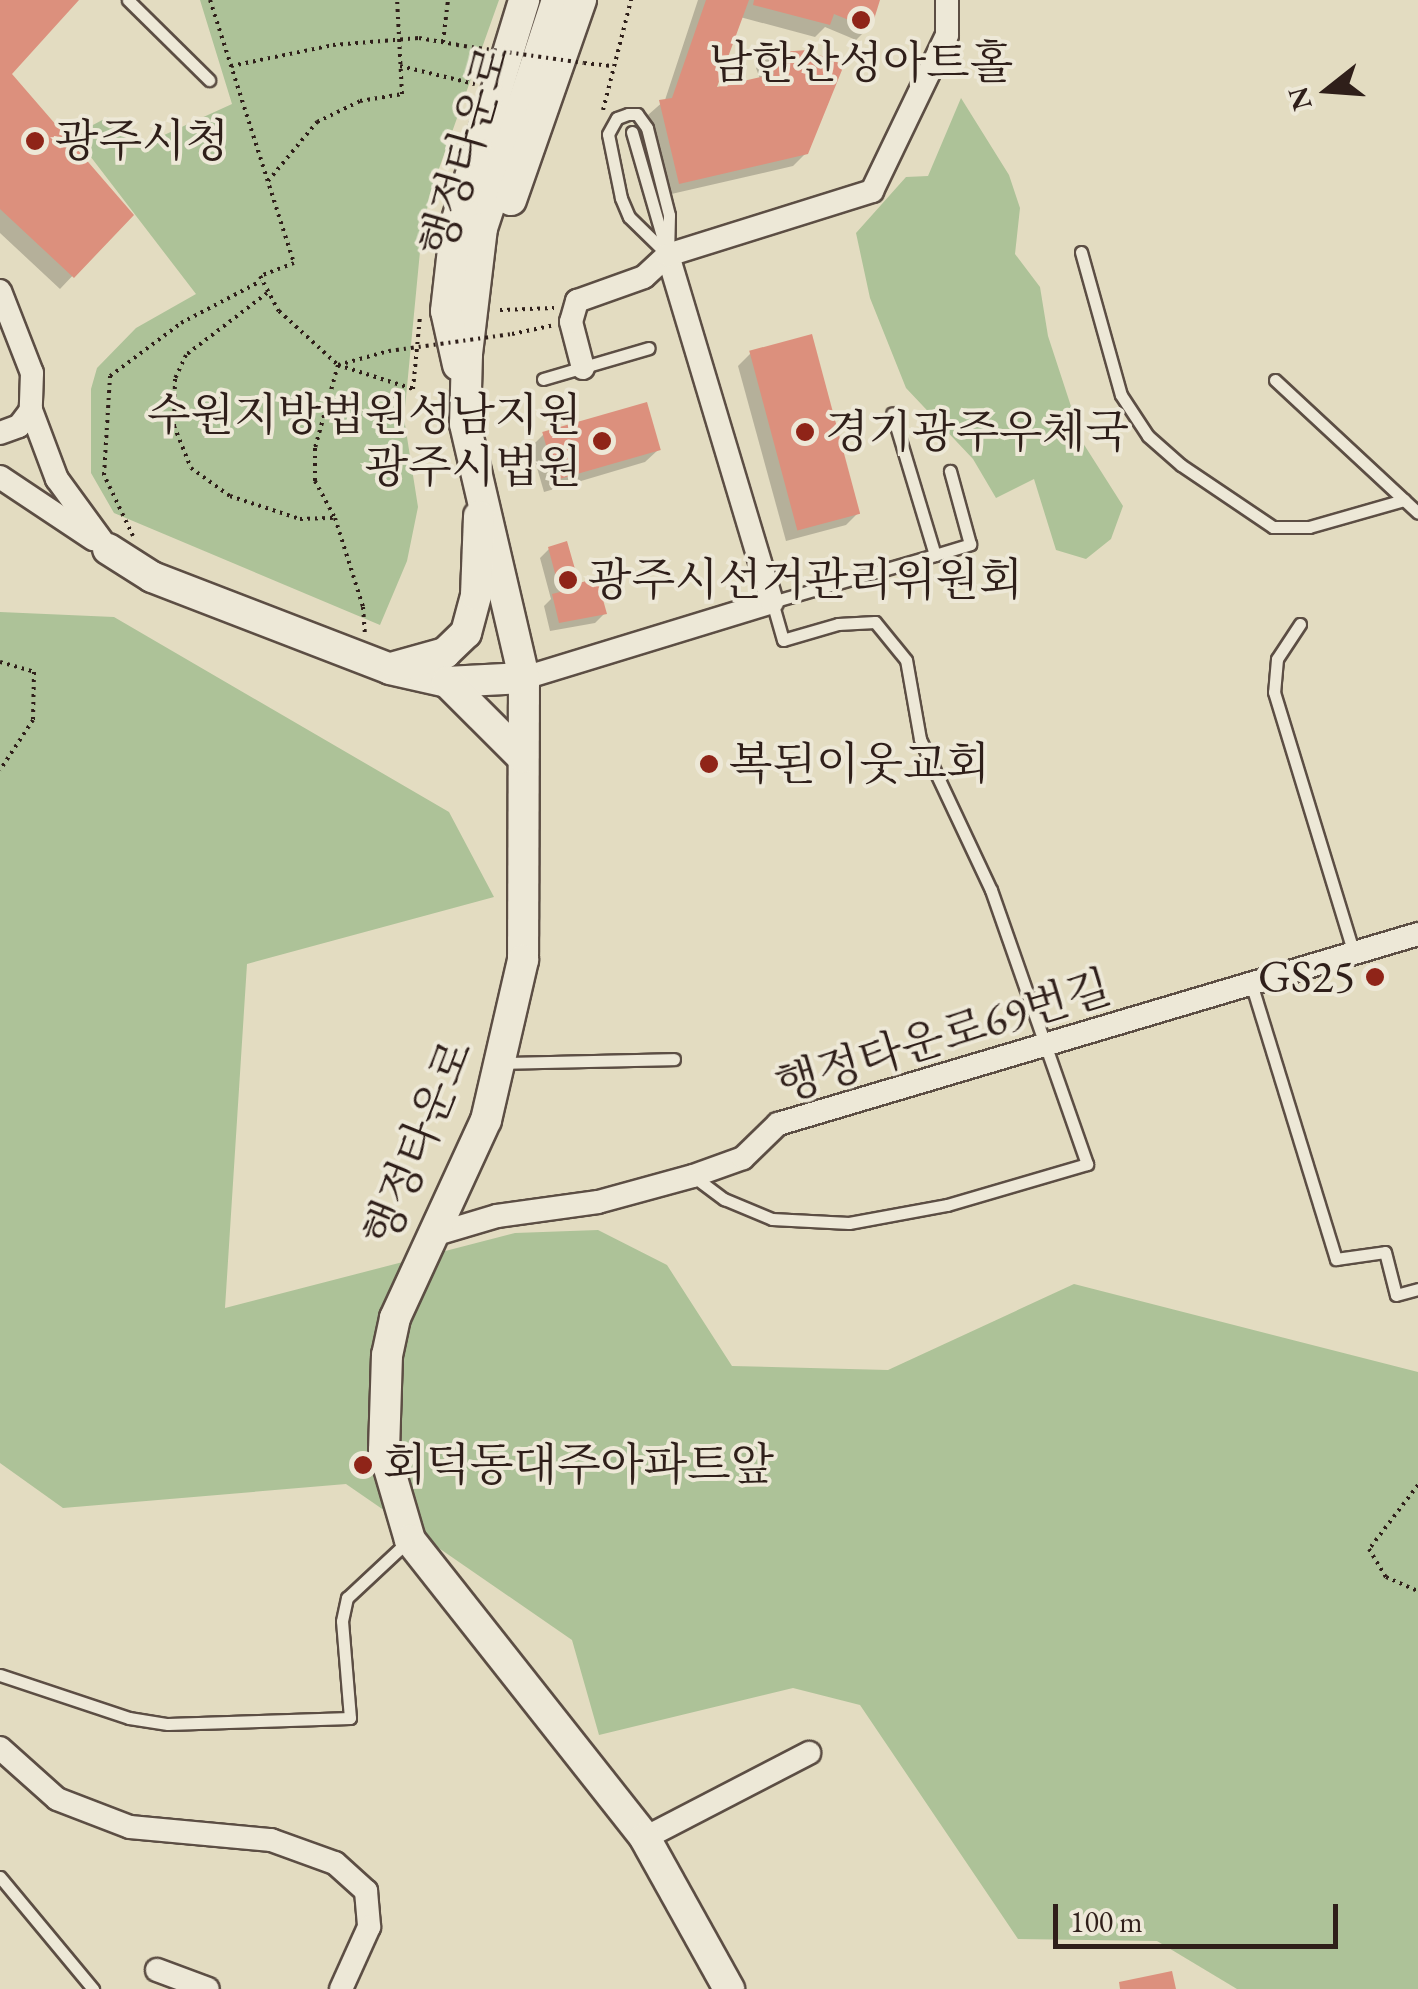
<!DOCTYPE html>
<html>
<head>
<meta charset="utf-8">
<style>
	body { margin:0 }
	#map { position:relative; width:1418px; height:1989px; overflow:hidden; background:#e3dcc1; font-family:"EB Garamond","Noto Serif KR",serif }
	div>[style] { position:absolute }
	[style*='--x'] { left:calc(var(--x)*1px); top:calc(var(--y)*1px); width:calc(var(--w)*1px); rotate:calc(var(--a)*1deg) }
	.green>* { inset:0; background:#adc298 }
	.shadow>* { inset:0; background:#0003 }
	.building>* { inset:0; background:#dc907d; transform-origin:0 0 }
	.path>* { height:4px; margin-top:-2px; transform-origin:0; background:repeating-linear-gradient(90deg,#2f1f1a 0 2.5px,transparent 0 7.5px) }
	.roads { filter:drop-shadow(2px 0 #5c4e44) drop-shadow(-2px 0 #5c4e44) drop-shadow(0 2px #5c4e44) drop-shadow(0 -2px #5c4e44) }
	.lane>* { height:11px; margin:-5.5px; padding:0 5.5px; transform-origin:5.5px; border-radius:5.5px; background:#ede8d7 }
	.street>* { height:22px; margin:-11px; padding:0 11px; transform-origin:11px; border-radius:11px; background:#ede8d7 }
	.secondary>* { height:30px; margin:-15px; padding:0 15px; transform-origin:15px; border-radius:15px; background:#ede8d7 }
	.path-bridge>* { height:4px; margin-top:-2px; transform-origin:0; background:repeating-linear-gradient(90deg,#2f1f1a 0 2.5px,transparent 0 7.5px) }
	.dots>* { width:28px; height:28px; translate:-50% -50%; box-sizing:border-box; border:5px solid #ede8d7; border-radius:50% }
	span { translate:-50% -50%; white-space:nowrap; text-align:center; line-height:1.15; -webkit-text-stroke:8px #ede8d7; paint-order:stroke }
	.poi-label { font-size:45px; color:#2f1f1a }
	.left { translate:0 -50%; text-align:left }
	.right { translate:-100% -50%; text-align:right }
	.street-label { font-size:45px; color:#2f1f1a }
	.north { position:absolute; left:1278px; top:40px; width:100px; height:100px; -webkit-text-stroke:8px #ede8d7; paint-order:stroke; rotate:253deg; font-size:28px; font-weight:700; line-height:40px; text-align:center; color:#2f1f1a }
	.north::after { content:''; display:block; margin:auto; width:35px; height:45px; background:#2f1f1a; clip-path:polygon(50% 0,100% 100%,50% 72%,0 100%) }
	.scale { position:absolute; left:1053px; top:1904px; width:285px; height:45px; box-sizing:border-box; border:5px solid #2f1f1a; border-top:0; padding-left:12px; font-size:30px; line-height:35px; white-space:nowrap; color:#2f1f1a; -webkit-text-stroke:8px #ede8d7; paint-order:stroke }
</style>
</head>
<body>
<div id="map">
	<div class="green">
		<i style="clip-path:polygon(200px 0,499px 0,430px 194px,421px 241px,404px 418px,418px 507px,407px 561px,380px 625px,114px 513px,91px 473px,91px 389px,97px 368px,136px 328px,196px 294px,74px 135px,108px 117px,140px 146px,232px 104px)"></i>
		<i style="clip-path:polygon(961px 98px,1009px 175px,1020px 208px,1015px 254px,1040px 287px,1048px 336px,1083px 443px,1123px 506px,1111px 539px,1086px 559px,1056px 550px,1034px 479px,996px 498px,973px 459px,906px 388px,870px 298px,856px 233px,906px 177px,928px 176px)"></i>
		<i style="clip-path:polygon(0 612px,114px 617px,449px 812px,494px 897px,247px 964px,225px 1308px,515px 1233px,598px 1230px,667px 1265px,732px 1366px,888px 1370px,1074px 1284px,1418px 1372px,1418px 1989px,1237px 1989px,1157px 1941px,1018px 1939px,860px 1705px,793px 1688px,599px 1735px,572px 1640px,346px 1484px,63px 1508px,0 1463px)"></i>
	</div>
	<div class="shadow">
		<i style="clip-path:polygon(0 0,75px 0,8px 74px,130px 215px,60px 289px,0 233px)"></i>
		<i style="clip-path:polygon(698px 0,878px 0,868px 28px,856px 40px,825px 27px,815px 37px,740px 17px,714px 90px,760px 79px,756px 68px,769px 56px,806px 53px,806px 153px,793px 166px,667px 195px,648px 115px,665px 100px)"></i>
		<i style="clip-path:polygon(751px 353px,859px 512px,846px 525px,786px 541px,738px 366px)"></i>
		<i style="clip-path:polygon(544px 434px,658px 450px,645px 462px,544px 492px,531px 447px)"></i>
		<i style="clip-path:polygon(549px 549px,604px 614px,595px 623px,550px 631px,544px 606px,551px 599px,540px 558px)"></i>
	</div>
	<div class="building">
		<i style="clip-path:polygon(0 0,79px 0,12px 74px,134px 215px,74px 278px,0 209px)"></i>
		<i style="clip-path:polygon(706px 0,749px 0,717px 87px,774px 74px,768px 53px,807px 50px,844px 65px,808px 154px,679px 184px,659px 100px,672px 98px)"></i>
		<i style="clip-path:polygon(754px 0,880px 0,871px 29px,834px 14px,830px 25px,753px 5px)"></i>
		<i style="left:812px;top:334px;width:186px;height:65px;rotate:75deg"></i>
		<i style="left:647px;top:402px;width:50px;height:109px;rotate:74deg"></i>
		<i style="clip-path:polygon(567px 541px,579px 583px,597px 578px,607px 614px,559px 623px,552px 594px,560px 592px,548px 547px)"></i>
		<i style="clip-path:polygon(1172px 1971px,1176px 1989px,1120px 1989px,1119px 1982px)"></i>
	</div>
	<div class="path">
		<i style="--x:210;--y:0;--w:276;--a:72.3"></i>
		<i style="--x:294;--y:263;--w:36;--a:159"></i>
		<i style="--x:260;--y:276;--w:40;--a:62"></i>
		<i style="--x:279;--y:311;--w:80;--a:42.5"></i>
		<i style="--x:338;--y:365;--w:79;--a:17.7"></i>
		<i style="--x:413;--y:389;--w:73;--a:-84.5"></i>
		<i style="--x:443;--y:42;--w:42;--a:-83.2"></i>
		<i style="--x:584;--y:63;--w:28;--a:6"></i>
		<i style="--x:231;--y:66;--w:104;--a:-11.6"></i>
		<i style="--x:333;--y:45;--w:86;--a:-4.7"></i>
		<i style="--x:419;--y:38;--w:39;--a:10"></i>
		<i style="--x:400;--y:66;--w:77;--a:13.5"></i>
		<i style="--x:603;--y:110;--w:114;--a:-75.7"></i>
		<i style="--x:268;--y:181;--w:77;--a:-50.3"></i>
		<i style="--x:317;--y:122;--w:48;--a:-26"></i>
		<i style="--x:360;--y:101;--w:43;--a:-9.5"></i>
		<i style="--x:402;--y:94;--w:94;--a:-93"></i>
		<i style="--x:267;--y:293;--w:102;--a:142.6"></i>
		<i style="--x:186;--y:355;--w:26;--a:115"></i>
		<i style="--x:175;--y:379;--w:47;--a:91.2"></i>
		<i style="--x:174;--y:426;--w:45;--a:68"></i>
		<i style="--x:191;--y:468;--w:48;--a:35.7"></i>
		<i style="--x:230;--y:496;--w:74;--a:18.2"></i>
		<i style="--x:300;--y:519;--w:35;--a:-2"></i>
		<i style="--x:500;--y:310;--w:54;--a:-2.1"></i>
		<i style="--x:512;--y:334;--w:40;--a:-12"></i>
		<i style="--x:338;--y:365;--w:86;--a:105.5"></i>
		<i style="--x:315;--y:448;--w:33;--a:90"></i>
		<i style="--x:315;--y:481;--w:42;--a:61.6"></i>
		<i style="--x:335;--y:518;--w:93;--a:72.5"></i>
		<i style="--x:363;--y:607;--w:29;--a:86"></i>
		<i style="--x:338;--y:365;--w:53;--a:-15.4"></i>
		<i style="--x:133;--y:536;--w:68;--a:-115.4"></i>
		<i style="--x:104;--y:475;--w:99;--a:-86.5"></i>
		<i style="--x:110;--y:376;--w:89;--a:-36.7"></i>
		<i style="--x:181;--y:323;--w:90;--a:-27.7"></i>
		<i style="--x:0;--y:662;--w:35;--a:16"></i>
		<i style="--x:34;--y:672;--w:48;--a:91.2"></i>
		<i style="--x:33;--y:720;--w:60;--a:123.4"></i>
		<i style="--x:1418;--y:1485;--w:81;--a:127.4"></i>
		<i style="--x:1369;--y:1549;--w:33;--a:59"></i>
		<i style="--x:1386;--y:1577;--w:35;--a:24"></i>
	</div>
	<div class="roads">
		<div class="lane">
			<i style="--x:128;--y:0;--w:114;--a:44.6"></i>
			<i style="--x:628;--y:114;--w:9;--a:0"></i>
			<i style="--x:637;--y:114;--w:17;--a:54"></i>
			<i style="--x:647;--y:128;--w:90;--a:75.8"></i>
			<i style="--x:669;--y:215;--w:40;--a:91.4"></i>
			<i style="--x:668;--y:255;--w:54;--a:-135.7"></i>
			<i style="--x:629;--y:217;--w:21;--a:-113"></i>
			<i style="--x:621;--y:198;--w:65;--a:-101.5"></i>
			<i style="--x:608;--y:134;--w:18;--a:-61"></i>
			<i style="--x:617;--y:118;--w:12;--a:-20"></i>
			<i style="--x:632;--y:132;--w:119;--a:73.9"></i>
			<i style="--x:1081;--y:252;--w:148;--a:74.4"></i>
			<i style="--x:1121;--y:395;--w:49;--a:56.6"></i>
			<i style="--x:1148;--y:436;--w:44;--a:41.3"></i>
			<i style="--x:1181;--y:465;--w:111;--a:34"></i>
			<i style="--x:1273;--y:527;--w:36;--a:0"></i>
			<i style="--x:1309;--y:527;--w:99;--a:-15.9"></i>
			<i style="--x:543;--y:379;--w:110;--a:-16.3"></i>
			<i style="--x:1275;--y:380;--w:195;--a:42.9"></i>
			<i style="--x:935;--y:555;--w:37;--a:-17"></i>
			<i style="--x:970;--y:544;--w:76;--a:-105.3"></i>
			<i style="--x:1300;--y:624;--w:42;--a:123.3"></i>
			<i style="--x:1277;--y:659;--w:33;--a:95"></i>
			<i style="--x:1274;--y:692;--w:274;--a:73"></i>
			<i style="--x:1251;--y:983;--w:289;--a:72.9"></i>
			<i style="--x:1336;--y:1259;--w:49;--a:-8.1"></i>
			<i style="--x:1385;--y:1252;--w:44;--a:75.7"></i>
			<i style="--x:1396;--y:1295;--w:23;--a:-15"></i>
			<i style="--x:502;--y:1063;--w:172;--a:-1.3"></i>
			<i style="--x:693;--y:1176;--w:39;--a:37"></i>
			<i style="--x:724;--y:1199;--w:52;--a:22.6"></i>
			<i style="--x:772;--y:1219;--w:77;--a:3"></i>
			<i style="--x:849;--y:1223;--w:100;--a:-10.4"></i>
			<i style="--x:947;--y:1205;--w:146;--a:-16.3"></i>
			<i style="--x:1087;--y:1164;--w:290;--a:-109.3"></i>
			<i style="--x:991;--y:890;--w:167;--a:-115.2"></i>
			<i style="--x:920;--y:739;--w:80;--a:-100"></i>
			<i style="--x:906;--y:660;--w:49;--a:-129.2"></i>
			<i style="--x:875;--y:622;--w:37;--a:177"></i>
			<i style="--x:838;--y:624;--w:57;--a:163.8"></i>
			<i style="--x:783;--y:640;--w:40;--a:-106"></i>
			<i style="--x:772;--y:602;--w:170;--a:-16.1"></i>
			<i style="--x:935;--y:555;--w:148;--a:-106.8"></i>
			<i style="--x:0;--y:1675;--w:136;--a:18.4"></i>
			<i style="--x:129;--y:1718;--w:39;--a:9"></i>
			<i style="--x:168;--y:1724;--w:182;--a:-1.9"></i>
			<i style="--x:350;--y:1718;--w:97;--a:-94.7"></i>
			<i style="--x:342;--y:1621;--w:24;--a:-78"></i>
			<i style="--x:347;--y:1598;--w:82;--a:-43"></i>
			<i style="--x:0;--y:1877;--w:146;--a:50.3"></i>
		</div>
		<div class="street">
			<i style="--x:0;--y:291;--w:88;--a:68.7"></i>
			<i style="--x:32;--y:373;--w:37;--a:92"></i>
			<i style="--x:31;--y:410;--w:74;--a:69.4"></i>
			<i style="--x:57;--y:479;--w:87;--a:53.9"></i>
			<i style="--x:583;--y:368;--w:48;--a:-104.6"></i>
			<i style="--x:571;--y:322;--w:22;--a:-74"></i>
			<i style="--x:577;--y:301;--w:71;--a:-19.7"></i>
			<i style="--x:644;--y:277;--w:33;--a:-43"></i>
			<i style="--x:0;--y:433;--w:20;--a:-20"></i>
			<i style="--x:19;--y:426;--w:20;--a:-53"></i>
			<i style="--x:0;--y:477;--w:112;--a:33.7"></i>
			<i style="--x:524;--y:678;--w:259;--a:-17"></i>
			<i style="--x:772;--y:602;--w:362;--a:-106.7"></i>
			<i style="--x:668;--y:255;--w:214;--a:-17.4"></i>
			<i style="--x:872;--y:191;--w:173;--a:-64.3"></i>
			<i style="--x:947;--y:35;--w:35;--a:-90"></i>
			<i style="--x:440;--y:1233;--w:59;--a:-16.6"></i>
			<i style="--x:497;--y:1216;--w:102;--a:-7.9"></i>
			<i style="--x:598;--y:1202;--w:98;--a:-15.3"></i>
			<i style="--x:693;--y:1176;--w:53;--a:-19.8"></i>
			<i style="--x:743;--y:1158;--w:49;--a:-44.2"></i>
			<i style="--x:778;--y:1124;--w:668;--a:-16.53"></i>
			<i style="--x:0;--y:1748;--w:76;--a:41.8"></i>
			<i style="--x:57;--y:1799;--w:78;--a:21"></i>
			<i style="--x:130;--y:1827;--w:142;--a:5.3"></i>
			<i style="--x:271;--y:1840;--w:68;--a:19.8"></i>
			<i style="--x:335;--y:1863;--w:42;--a:42.1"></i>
			<i style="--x:366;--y:1891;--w:36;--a:85"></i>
			<i style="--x:369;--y:1927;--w:68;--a:114.3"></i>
			<i style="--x:645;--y:1838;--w:185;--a:-27.4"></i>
			<i style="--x:157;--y:1970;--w:54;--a:20.4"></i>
		</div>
		<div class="secondary">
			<i style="--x:557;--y:0;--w:240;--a:108.2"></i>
			<i style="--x:482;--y:228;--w:127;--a:96.8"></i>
			<i style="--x:467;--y:354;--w:70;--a:91.6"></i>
			<i style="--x:465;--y:424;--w:261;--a:76.9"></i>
			<i style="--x:524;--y:678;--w:282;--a:90.2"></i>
			<i style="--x:523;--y:960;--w:164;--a:103"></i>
			<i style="--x:486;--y:1120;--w:218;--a:114.7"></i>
			<i style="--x:395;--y:1318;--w:38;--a:102"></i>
			<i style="--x:387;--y:1355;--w:96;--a:91.8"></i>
			<i style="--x:384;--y:1451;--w:93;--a:73.7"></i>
			<i style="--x:410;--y:1540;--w:380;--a:51.7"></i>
			<i style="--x:645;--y:1838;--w:173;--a:60.9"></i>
			<i style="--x:511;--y:200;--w:212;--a:-70.7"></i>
			<i style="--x:458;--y:365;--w:55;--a:-102.5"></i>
			<i style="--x:446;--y:311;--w:89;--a:-83.5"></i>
			<i style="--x:456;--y:223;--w:233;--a:-73"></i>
			<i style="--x:108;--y:549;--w:52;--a:32.5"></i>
			<i style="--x:152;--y:577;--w:255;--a:21.1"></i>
			<i style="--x:390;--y:669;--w:58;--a:12.8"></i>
			<i style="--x:447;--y:682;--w:77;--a:-3"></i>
			<i style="--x:395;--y:667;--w:52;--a:-15.6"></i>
			<i style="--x:445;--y:653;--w:29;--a:-44"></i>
			<i style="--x:466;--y:633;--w:39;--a:-75"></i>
			<i style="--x:476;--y:595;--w:79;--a:-87.8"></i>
			<i style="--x:447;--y:682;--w:107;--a:45"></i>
		</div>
	</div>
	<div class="path-bridge">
		<i style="--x:457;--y:45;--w:128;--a:8.1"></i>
		<i style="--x:389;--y:351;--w:124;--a:-7.9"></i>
	</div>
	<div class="dots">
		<i style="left:861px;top:20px;background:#8f2418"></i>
		<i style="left:35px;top:141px;background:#8f2418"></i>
		<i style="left:805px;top:432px;background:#8f2418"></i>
		<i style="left:602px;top:441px;background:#8f2418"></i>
		<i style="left:568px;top:580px;background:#8f2418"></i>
		<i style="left:709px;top:764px;background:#8f2418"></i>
		<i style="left:1375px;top:977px;background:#8f2418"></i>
		<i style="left:363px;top:1465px;background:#8f2418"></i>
	</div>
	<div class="poi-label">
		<span style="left:861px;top:63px">남한산성아트홀</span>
		<span class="left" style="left:55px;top:141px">광주시청</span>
		<span class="right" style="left:582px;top:441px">수원지방법원성남지원<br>광주시법원</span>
		<span class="left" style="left:825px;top:432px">경기광주우체국</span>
		<span class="left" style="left:588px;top:580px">광주시선거관리위원회</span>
		<span class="left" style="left:729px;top:764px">복된이웃교회</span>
		<span class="right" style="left:1355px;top:977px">GS25</span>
		<span class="left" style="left:383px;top:1465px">회덕동대주아파트앞</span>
	</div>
	<div class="street-label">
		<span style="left:465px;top:151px;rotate:-74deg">행정타운로</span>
		<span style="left:943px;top:1036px;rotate:-17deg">행정타운로69번길</span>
		<span style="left:418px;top:1143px;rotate:-68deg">행정타운로</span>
	</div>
	<div class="north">N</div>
	<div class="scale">100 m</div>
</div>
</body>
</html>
